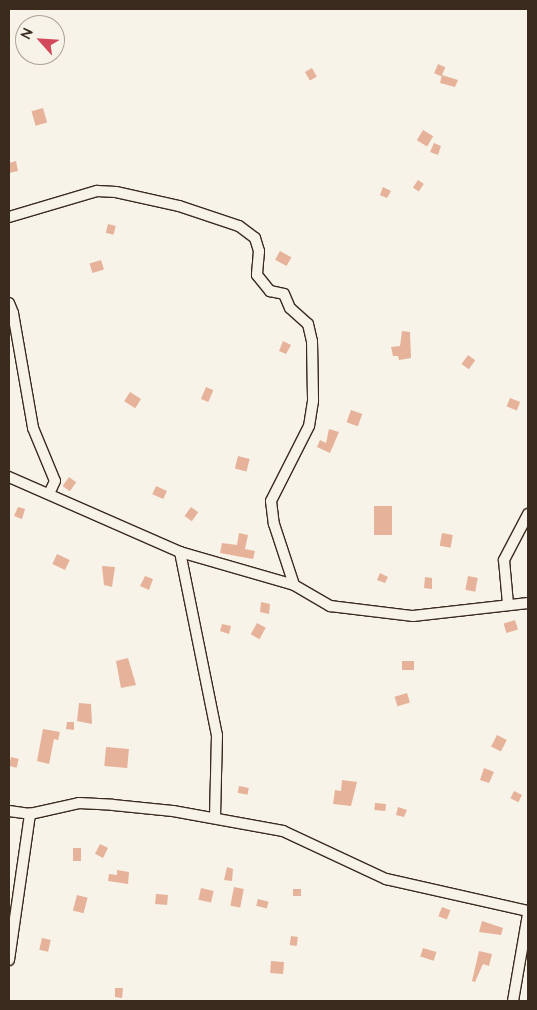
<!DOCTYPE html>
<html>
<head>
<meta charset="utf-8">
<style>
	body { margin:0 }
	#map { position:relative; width:537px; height:1010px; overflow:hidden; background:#f7f3e8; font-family:"Architects Daughter",sans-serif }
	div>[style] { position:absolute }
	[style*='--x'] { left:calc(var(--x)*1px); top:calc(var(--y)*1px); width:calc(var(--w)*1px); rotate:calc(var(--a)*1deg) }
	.building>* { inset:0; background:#e7b29a; transform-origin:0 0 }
	.roads { filter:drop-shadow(1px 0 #3b2a1e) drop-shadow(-1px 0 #3b2a1e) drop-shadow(0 1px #3b2a1e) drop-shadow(0 -1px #3b2a1e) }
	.street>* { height:10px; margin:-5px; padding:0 5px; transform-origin:5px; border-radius:5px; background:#f7f3e8 }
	span { translate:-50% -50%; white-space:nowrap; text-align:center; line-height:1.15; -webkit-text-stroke:4px #f7f3e8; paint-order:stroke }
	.frame { position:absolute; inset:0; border:10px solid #3b2a1e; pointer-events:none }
	.north { position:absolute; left:15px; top:15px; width:50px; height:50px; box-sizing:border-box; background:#f7f3e8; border:1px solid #aca397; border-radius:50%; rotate:296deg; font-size:14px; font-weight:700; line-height:20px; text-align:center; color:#3b2a1e }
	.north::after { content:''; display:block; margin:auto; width:18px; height:22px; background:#d1495b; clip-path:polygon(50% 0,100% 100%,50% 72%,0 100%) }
</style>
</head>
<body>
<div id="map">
	<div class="building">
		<i style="left:438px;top:64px;width:8px;height:10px;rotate:23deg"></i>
		<i style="left:312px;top:68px;width:10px;height:8px;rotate:61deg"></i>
		<i style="clip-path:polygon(442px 75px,458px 80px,455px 87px,440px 83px)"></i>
		<i style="left:43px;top:108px;width:15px;height:12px;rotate:74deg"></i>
		<i style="left:423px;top:130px;width:12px;height:12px;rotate:31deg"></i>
		<i style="clip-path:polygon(434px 143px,441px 146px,438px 155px,430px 152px)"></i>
		<i style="clip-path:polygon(16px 161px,18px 171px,9px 173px,9px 163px)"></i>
		<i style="left:418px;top:180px;width:7px;height:9px;rotate:34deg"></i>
		<i style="clip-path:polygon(383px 187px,391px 191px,387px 198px,380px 195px)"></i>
		<i style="left:108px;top:224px;width:8px;height:9px;rotate:14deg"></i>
		<i style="left:280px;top:251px;width:13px;height:10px;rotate:29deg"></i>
		<i style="left:101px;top:260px;width:10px;height:12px;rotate:73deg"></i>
		<i style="clip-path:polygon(402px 331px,410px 332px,411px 358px,399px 360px,398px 356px,393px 356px,391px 347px,400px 346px)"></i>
		<i style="clip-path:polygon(283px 341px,291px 345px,286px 354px,279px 351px)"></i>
		<i style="left:468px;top:355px;width:9px;height:11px;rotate:36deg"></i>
		<i style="left:206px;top:387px;width:8px;height:13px;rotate:23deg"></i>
		<i style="left:130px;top:392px;width:13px;height:11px;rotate:32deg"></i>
		<i style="left:510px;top:398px;width:11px;height:9px;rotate:22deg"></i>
		<i style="left:351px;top:410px;width:12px;height:13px;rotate:20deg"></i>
		<i style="clip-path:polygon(329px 429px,339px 432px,330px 453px,317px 447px,320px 440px,326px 443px)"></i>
		<i style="left:238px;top:456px;width:12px;height:13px;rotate:14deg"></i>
		<i style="left:69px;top:477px;width:9px;height:11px;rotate:36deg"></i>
		<i style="left:156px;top:486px;width:12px;height:9px;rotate:24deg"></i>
		<i style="left:374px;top:506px;width:18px;height:29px"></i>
		<i style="clip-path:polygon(18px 507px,25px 509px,22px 519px,14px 516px)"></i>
		<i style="left:191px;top:507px;width:9px;height:11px;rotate:36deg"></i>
		<i style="clip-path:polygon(239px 533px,248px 535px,245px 549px,255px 551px,253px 559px,220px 553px,222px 543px,237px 545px)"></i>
		<i style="left:442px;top:533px;width:11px;height:13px;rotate:10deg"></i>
		<i style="left:57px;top:554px;width:14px;height:11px;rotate:25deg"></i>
		<i style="clip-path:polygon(102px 566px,115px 567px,112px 587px,104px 585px)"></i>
		<i style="clip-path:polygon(380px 573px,388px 577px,385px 583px,377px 580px)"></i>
		<i style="clip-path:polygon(145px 576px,153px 579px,149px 590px,140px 586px)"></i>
		<i style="left:468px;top:576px;width:10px;height:14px;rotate:11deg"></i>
		<i style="clip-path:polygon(425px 577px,432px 578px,432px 589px,424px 588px)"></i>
		<i style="clip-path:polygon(261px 602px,270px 604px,269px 614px,260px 612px)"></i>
		<i style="left:515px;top:620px;width:10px;height:12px;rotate:73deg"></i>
		<i style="left:257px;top:623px;width:10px;height:13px;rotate:29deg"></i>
		<i style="clip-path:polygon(222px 624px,231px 626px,229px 634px,220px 631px)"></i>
		<i style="clip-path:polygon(128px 658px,136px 685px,121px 688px,116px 661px)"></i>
		<i style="left:402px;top:661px;width:12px;height:9px"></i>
		<i style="left:407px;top:693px;width:10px;height:13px;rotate:73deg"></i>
		<i style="clip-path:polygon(79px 703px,91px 704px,92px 724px,77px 721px)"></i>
		<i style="clip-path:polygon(67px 722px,74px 722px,74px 730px,66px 729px)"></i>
		<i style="clip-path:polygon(43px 729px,60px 732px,58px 740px,54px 739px,49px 764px,37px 761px)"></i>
		<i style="left:497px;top:735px;width:11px;height:13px;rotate:27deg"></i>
		<i style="left:106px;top:747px;width:23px;height:19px;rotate:5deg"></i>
		<i style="left:11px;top:757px;width:8px;height:9px;rotate:14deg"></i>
		<i style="clip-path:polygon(484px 768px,494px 772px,489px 783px,480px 780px)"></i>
		<i style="clip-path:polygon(342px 780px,357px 782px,351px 806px,333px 804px,335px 790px,341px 791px)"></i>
		<i style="left:239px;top:786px;width:10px;height:7px;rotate:11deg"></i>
		<i style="left:514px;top:791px;width:9px;height:8px;rotate:27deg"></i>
		<i style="left:375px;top:803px;width:11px;height:7px;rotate:5deg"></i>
		<i style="clip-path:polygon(398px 807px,407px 810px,404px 817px,396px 815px)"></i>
		<i style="left:100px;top:844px;width:9px;height:11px;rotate:27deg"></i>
		<i style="left:73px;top:848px;width:8px;height:13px"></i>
		<i style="clip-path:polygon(227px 867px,233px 869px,232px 881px,224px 880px)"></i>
		<i style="clip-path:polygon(117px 870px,129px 872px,128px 884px,108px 881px,109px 874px,117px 875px)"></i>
		<i style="left:234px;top:887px;width:10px;height:19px;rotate:11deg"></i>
		<i style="left:201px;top:888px;width:13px;height:12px;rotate:13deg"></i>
		<i style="left:293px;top:889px;width:8px;height:7px"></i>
		<i style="left:156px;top:894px;width:12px;height:10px;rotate:5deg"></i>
		<i style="left:77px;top:895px;width:11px;height:16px;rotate:15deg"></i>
		<i style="left:258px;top:899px;width:11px;height:7px;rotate:15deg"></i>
		<i style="left:442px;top:907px;width:9px;height:10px;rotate:21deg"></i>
		<i style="clip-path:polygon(482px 921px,503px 928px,501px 935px,479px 932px)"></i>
		<i style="left:291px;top:936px;width:7px;height:9px;rotate:8deg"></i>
		<i style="left:42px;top:938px;width:9px;height:12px;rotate:13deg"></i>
		<i style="left:423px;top:948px;width:14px;height:9px;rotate:17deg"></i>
		<i style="clip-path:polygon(479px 951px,492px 954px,489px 966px,483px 964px,475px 982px,472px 981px)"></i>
		<i style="left:271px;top:961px;width:13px;height:12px;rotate:4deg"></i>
		<i style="clip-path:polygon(115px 988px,123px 988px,122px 998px,115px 997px)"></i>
	</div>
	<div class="roads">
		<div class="street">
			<i style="--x:9;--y:217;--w:92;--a:-16.5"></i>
			<i style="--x:97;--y:191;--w:19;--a:3"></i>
			<i style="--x:116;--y:192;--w:65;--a:12.5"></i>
			<i style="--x:179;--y:206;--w:63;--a:18.4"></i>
			<i style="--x:239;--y:226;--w:20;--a:37"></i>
			<i style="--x:255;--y:238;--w:14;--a:73"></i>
			<i style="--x:259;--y:251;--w:24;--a:95"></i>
			<i style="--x:257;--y:275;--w:21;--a:51"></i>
			<i style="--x:270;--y:291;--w:14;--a:12"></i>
			<i style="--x:284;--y:294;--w:15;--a:67"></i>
			<i style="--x:290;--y:308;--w:24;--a:42"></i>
			<i style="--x:308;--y:324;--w:17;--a:77"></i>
			<i style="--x:312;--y:341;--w:60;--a:89"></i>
			<i style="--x:313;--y:401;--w:25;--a:99"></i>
			<i style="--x:309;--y:426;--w:84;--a:116.9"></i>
			<i style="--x:271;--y:501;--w:23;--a:83"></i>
			<i style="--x:274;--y:524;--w:64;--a:71.8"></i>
			<i style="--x:9;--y:303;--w:11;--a:68"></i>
			<i style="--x:13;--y:313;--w:117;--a:80.1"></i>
			<i style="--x:33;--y:428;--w:57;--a:67.5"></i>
			<i style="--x:55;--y:481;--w:14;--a:115"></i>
			<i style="--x:9;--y:477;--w:187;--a:23.7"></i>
			<i style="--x:180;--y:552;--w:119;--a:16.1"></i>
			<i style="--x:294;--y:585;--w:42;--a:30.3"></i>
			<i style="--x:330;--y:606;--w:84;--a:6.9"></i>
			<i style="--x:413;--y:616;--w:116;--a:-6.4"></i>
			<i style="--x:180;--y:552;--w:187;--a:78.6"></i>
			<i style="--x:217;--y:735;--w:83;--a:91.4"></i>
			<i style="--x:508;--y:604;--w:44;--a:-95.2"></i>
			<i style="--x:504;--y:560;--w:52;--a:-62.4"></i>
			<i style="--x:9;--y:811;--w:21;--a:8"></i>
			<i style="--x:30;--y:814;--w:50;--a:-12.7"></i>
			<i style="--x:79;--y:803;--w:34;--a:3"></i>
			<i style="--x:113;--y:805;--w:60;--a:5.7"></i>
			<i style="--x:173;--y:811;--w:112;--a:10.3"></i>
			<i style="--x:283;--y:831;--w:114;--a:25"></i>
			<i style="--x:386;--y:879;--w:146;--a:12.7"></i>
			<i style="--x:9;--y:960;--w:148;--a:-81.8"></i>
			<i style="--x:513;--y:1001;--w:88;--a:-80.2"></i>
		</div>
	</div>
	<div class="frame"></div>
	<div class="north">N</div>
</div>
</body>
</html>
